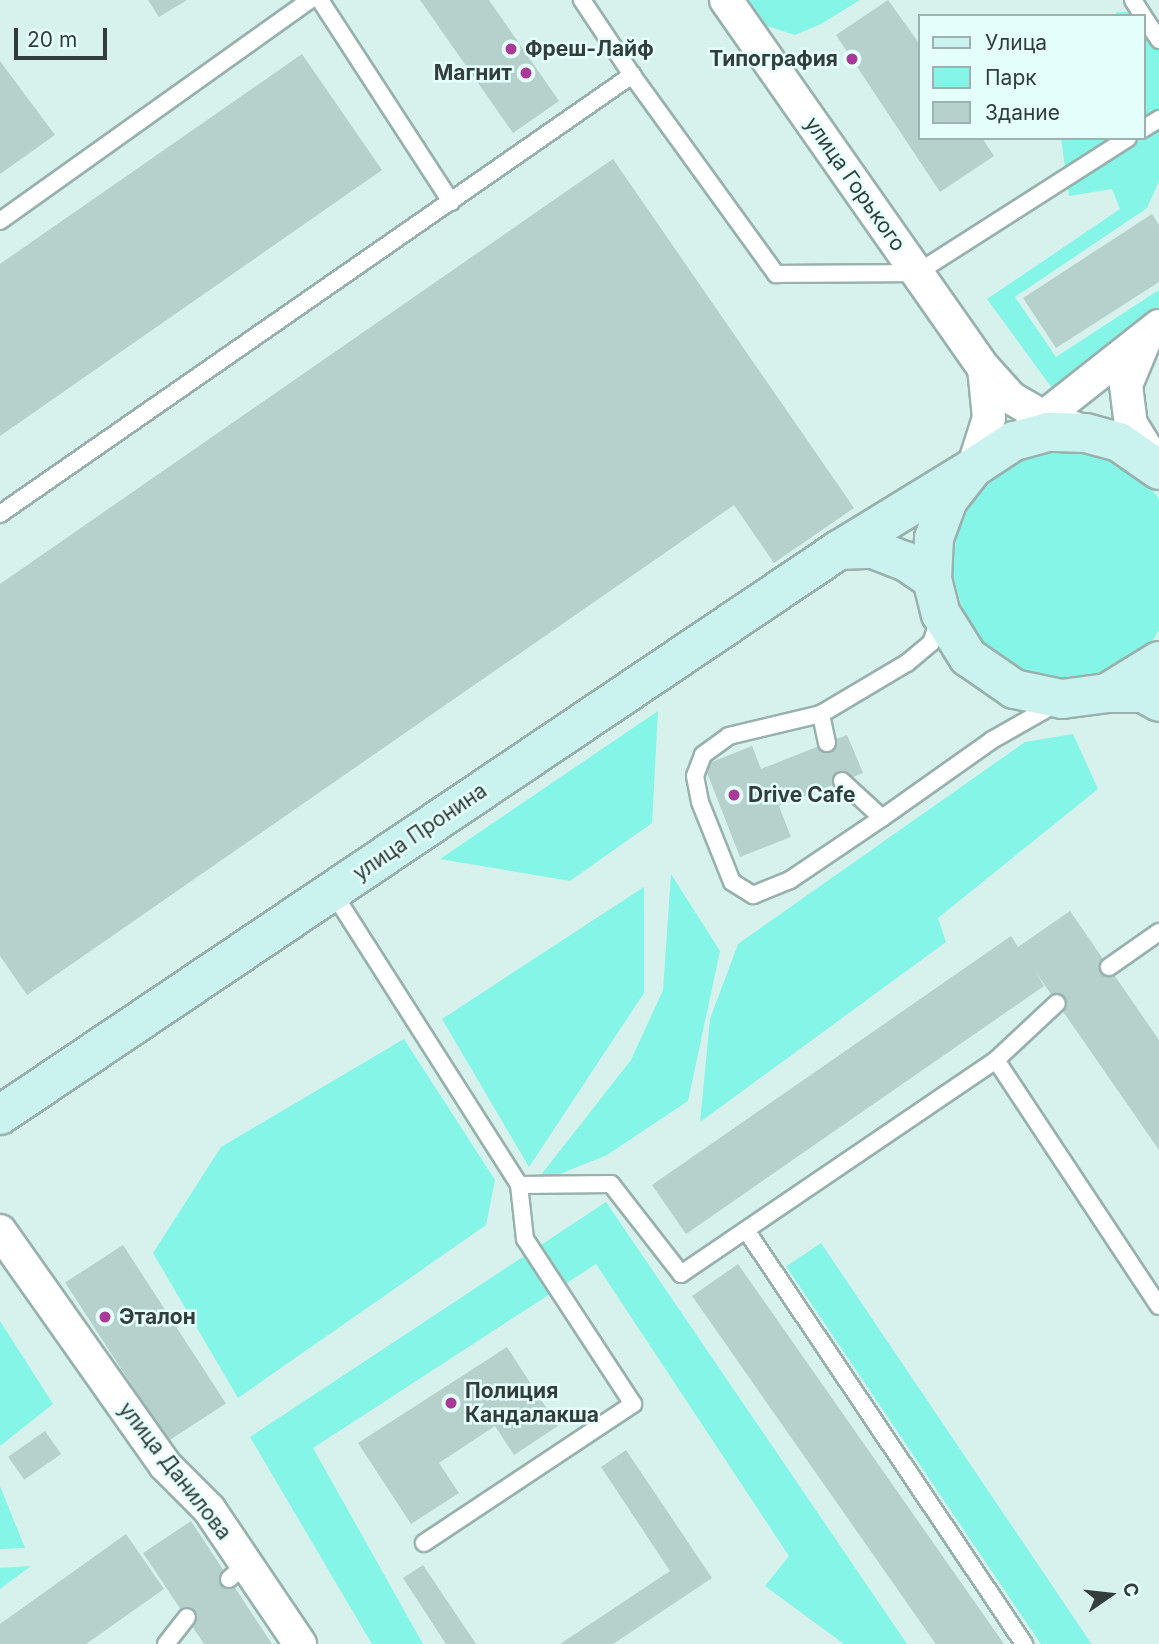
<!DOCTYPE html>
<html>
<head>
<meta charset="utf-8">
<style>
	body { margin:0 }
	#map { position:relative; width:1159px; height:1644px; overflow:hidden; background:#d7f2ed; font-family:Inter,sans-serif }
	div>[style] { position:absolute }
	[style*='--x'] { left:calc(var(--x)*1px); top:calc(var(--y)*1px); width:calc(var(--w)*1px); rotate:calc(var(--a)*1deg) }
	.green>* { inset:0; background:#85f5e7; transform-origin:0 0 }
	.building>* { inset:0; background:#b6d0cc; transform-origin:0 0 }
	.roads { filter:drop-shadow(2px 0 #98b1ad) drop-shadow(-2px 0 #98b1ad) drop-shadow(0 2px #98b1ad) drop-shadow(0 -2px #98b1ad) }
	.lane>* { height:16px; margin:-8px; padding:0 8px; transform-origin:8px; border-radius:8px; background:#fff }
	.street>* { height:32px; margin:-16px; padding:0 16px; transform-origin:16px; border-radius:16px; background:#fff }
	.secondary>* { height:38px; margin:-19px; padding:0 19px; transform-origin:19px; border-radius:19px; background:#caf2ee }
	.dots>* { width:19px; height:19px; translate:-50% -50%; box-sizing:border-box; border:4px solid #e4fffb; border-radius:50% }
	span { translate:-50% -50%; white-space:nowrap; text-align:center; line-height:1.15; -webkit-text-stroke:5px #e4fffb; paint-order:stroke }
	.poi-label { font-size:21px; color:#333d3b; font-weight:700 }
	.left { translate:0 -50%; text-align:left }
	.right { translate:-100% -50%; text-align:right }
	.street-label { font-size:21px; color:#333d3b }
	.legend { position:absolute; left:918px; top:14px; width:228px; height:126px; box-sizing:border-box; background:#e4fffb; border:2px solid #9db1ae; margin:0; padding:9px 12px; list-style:none; font-size:21px; color:#333d3b }
	.legend li { display:flex; align-items:center; gap:14px; height:35px }
	.legend b { width:35px; border:2px solid #9db1ae }
	.north { position:absolute; left:1075px; top:1560px; width:70px; height:70px; -webkit-text-stroke:5px #e4fffb; paint-order:stroke; rotate:76deg; font-size:19px; font-weight:700; line-height:28px; text-align:center; color:#333d3b }
	.north::after { content:''; display:block; margin:auto; width:24px; height:32px; background:#333d3b; clip-path:polygon(50% 0,100% 100%,50% 72%,0 100%) }
	.scale { position:absolute; left:14px; top:28px; width:93px; height:32px; box-sizing:border-box; border:4px solid #333d3b; border-top:0; padding-left:9px; font-size:21px; line-height:24px; white-space:nowrap; color:#333d3b; -webkit-text-stroke:5px #e4fffb; paint-order:stroke }
</style>
</head>
<body>
<div id="map">
	<div class="green">
		<i style="clip-path:polygon(741px 0,860px 0,821px 24px,795px 35px,754px 22px)"></i>
		<i style="clip-path:polygon(1117px 12px,1149px 12px,1159px 23px,1159px 181px,1147px 208px,1015px 297px,1056px 357px,1159px 290px,1159px 319px,1052px 388px,987px 299px,1120px 209px,1112px 189px,1069px 196px,1061px 138px,1143px 138px,1143px 16px,1114px 16px)"></i>
		<i style="clip-path:polygon(1059px 449px,1103px 455px,1142px 477px,1159px 499px,1159px 630px,1153px 640px,1118px 667px,1075px 679px,1030px 673px,991px 651px,964px 615px,952px 572px,958px 527px,980px 488px,1016px 461px)"></i>
		<i style="clip-path:polygon(658px 711px,652px 823px,570px 881px,440px 859px)"></i>
		<i style="clip-path:polygon(1073px 734px,1098px 789px,938px 918px,946px 942px,700px 1122px,710px 1019px,738px 944px,1025px 742px)"></i>
		<i style="clip-path:polygon(671px 874px,720px 951px,688px 1101px,607px 1155px,533px 1185px,631px 1060px,663px 990px)"></i>
		<i style="clip-path:polygon(644px 887px,644px 993px,529px 1167px,442px 1019px)"></i>
		<i style="clip-path:polygon(404px 1039px,495px 1180px,486px 1225px,238px 1398px,153px 1253px,221px 1147px)"></i>
		<i style="clip-path:polygon(606px 1202px,907px 1644px,844px 1644px,765px 1586px,789px 1556px,596px 1264px,313px 1448px,423px 1644px,372px 1644px,250px 1437px)"></i>
		<i style="left:821px;top:1243px;width:484px;height:42px;rotate:56deg"></i>
		<i style="clip-path:polygon(0 1321px,53px 1404px,0 1446px)"></i>
		<i style="clip-path:polygon(0 1486px,25px 1548px,0 1549px)"></i>
		<i style="clip-path:polygon(31px 1566px,0 1589px,0 1568px)"></i>
	</div>
	<div class="building">
		<i style="clip-path:polygon(148px 0,187px 0,159px 17px)"></i>
		<i style="clip-path:polygon(420px 0,489px 0,559px 101px,513px 133px)"></i>
		<i style="clip-path:polygon(888px 0,919px 43px,919px 138px,982px 138px,994px 156px,940px 192px,836px 35px)"></i>
		<i style="clip-path:polygon(302px 54px,382px 170px,0 436px,0 264px)"></i>
		<i style="clip-path:polygon(0 61px,55px 135px,0 174px)"></i>
		<i style="clip-path:polygon(613px 159px,854px 508px,774px 563px,734px 505px,27px 995px,0 956px,0 584px)"></i>
		<i style="clip-path:polygon(1152px 214px,1159px 225px,1159px 282px,1056px 348px,1023px 298px)"></i>
		<i style="clip-path:polygon(847px 735px,863px 773px,779px 806px,791px 837px,740px 857px,704px 765px,752px 746px,761px 769px)"></i>
		<i style="clip-path:polygon(1070px 911px,1159px 1040px,1159px 1150px,1035px 971px,1044px 986px,686px 1234px,652px 1185px,1011px 936px,1018px 947px)"></i>
		<i style="left:123px;top:1245px;width:189px;height:69px;rotate:57deg"></i>
		<i style="left:738px;top:1264px;width:463px;height:56px;rotate:55deg"></i>
		<i style="clip-path:polygon(507px 1347px,558px 1426px,514px 1455px,495px 1426px,439px 1463px,459px 1493px,411px 1524px,358px 1443px)"></i>
		<i style="left:45px;top:1431px;width:28px;height:45px;rotate:55deg"></i>
		<i style="clip-path:polygon(626px 1450px,712px 1578px,613px 1644px,560px 1644px,670px 1571px,601px 1467px)"></i>
		<i style="clip-path:polygon(191px 1521px,272px 1644px,204px 1644px,143px 1553px)"></i>
		<i style="clip-path:polygon(126px 1534px,164px 1589px,86px 1644px,0 1644px,0 1624px)"></i>
		<i style="clip-path:polygon(423px 1565px,476px 1644px,446px 1644px,403px 1578px)"></i>
	</div>
	<div class="roads">
		<div class="lane">
			<i style="--x:320;--y:0;--w:241;--a:57"></i>
			<i style="--x:582;--y:0;--w:90;--a:56.3"></i>
			<i style="--x:632;--y:75;--w:246;--a:54.1"></i>
			<i style="--x:776;--y:274;--w:141;--a:-0.4"></i>
			<i style="--x:917;--y:273;--w:250;--a:-32.6"></i>
			<i style="--x:1133;--y:0;--w:19;--a:58"></i>
			<i style="--x:1143;--y:16;--w:29;--a:56"></i>
			<i style="--x:1143;--y:129;--w:19;--a:-32"></i>
			<i style="--x:0;--y:221;--w:381;--a:-35.5"></i>
			<i style="--x:0;--y:514;--w:770;--a:-34.78"></i>
			<i style="--x:821;--y:714;--w:95;--a:166.6"></i>
			<i style="--x:729;--y:736;--w:32;--a:144"></i>
			<i style="--x:703;--y:755;--w:22;--a:111"></i>
			<i style="--x:695;--y:776;--w:26;--a:79"></i>
			<i style="--x:700;--y:802;--w:86;--a:68.2"></i>
			<i style="--x:732;--y:882;--w:25;--a:32"></i>
			<i style="--x:753;--y:895;--w:40;--a:-22"></i>
			<i style="--x:790;--y:880;--w:111;--a:-34"></i>
			<i style="--x:827;--y:743;--w:30;--a:-102"></i>
			<i style="--x:821;--y:714;--w:100;--a:-30.7"></i>
			<i style="--x:907;--y:663;--w:31;--a:-40"></i>
			<i style="--x:931;--y:643;--w:24;--a:-71"></i>
			<i style="--x:842;--y:781;--w:54;--a:42.8"></i>
			<i style="--x:882;--y:818;--w:135;--a:-35.3"></i>
			<i style="--x:992;--y:740;--w:75;--a:-29.6"></i>
			<i style="--x:332;--y:891;--w:348;--a:57.5"></i>
			<i style="--x:519;--y:1185;--w:92;--a:-0.6"></i>
			<i style="--x:611;--y:1184;--w:114;--a:52.1"></i>
			<i style="--x:681;--y:1274;--w:381;--a:-34.2"></i>
			<i style="--x:996;--y:1060;--w:295;--a:56.5"></i>
			<i style="--x:1109;--y:967;--w:61;--a:-35"></i>
			<i style="--x:996;--y:1060;--w:83;--a:-43.1"></i>
			<i style="--x:746;--y:1230;--w:499;--a:56.1"></i>
			<i style="--x:424;--y:1543;--w:251;--a:-33.6"></i>
			<i style="--x:633;--y:1404;--w:197;--a:-123.2"></i>
			<i style="--x:525;--y:1239;--w:54;--a:-96.3"></i>
			<i style="--x:229;--y:1579;--w:23;--a:-41"></i>
			<i style="--x:166;--y:1644;--w:34;--a:-52"></i>
		</div>
		<div class="street">
			<i style="--x:726;--y:0;--w:449;--a:55"></i>
			<i style="--x:984;--y:368;--w:40;--a:48"></i>
			<i style="--x:1011;--y:398;--w:38;--a:30"></i>
			<i style="--x:1044;--y:417;--w:37;--a:20"></i>
			<i style="--x:1146;--y:337;--w:52;--a:112.6"></i>
			<i style="--x:1126;--y:385;--w:39;--a:83"></i>
			<i style="--x:1131;--y:424;--w:49;--a:58.2"></i>
			<i style="--x:1031;--y:427;--w:163;--a:-38.3"></i>
			<i style="--x:973;--y:468;--w:52;--a:-72.3"></i>
			<i style="--x:989;--y:418;--w:50;--a:-95.7"></i>
			<i style="--x:0;--y:1231;--w:286;--a:54.8"></i>
			<i style="--x:165;--y:1465;--w:62;--a:45"></i>
			<i style="--x:209;--y:1509;--w:163;--a:56"></i>
		</div>
		<div class="secondary">
			<i style="--x:1159;--y:470;--w:49;--a:-145"></i>
			<i style="--x:1119;--y:442;--w:35;--a:-165"></i>
			<i style="--x:1085;--y:433;--w:37;--a:-178"></i>
			<i style="--x:1048;--y:432;--w:35;--a:165"></i>
			<i style="--x:1014;--y:441;--w:49;--a:146.6"></i>
			<i style="--x:973;--y:468;--w:41;--a:128"></i>
			<i style="--x:948;--y:500;--w:40;--a:110.2"></i>
			<i style="--x:934;--y:538;--w:41;--a:92.8"></i>
			<i style="--x:932;--y:579;--w:36;--a:76"></i>
			<i style="--x:941;--y:614;--w:51;--a:57.9"></i>
			<i style="--x:968;--y:657;--w:56;--a:34.8"></i>
			<i style="--x:1014;--y:689;--w:49;--a:11.8"></i>
			<i style="--x:1062;--y:699;--w:45;--a:-7.6"></i>
			<i style="--x:1107;--y:693;--w:61;--a:-31.6"></i>
			<i style="--x:839;--y:550;--w:34;--a:-2"></i>
			<i style="--x:873;--y:549;--w:34;--a:21"></i>
			<i style="--x:905;--y:561;--w:32;--a:34"></i>
			<i style="--x:1107;--y:693;--w:36;--a:0"></i>
			<i style="--x:1143;--y:693;--w:18;--a:29"></i>
			<i style="--x:0;--y:1115;--w:1012;--a:-33.96"></i>
			<i style="--x:839;--y:550;--w:157;--a:-31.5"></i>
		</div>
	</div>
	<div class="dots">
		<i style="left:511px;top:49px;background:#aa3a97"></i>
		<i style="left:852px;top:59px;background:#aa3a97"></i>
		<i style="left:526px;top:73px;background:#aa3a97"></i>
		<i style="left:734px;top:795px;background:#aa3a97"></i>
		<i style="left:105px;top:1317px;background:#aa3a97"></i>
		<i style="left:451px;top:1403px;background:#aa3a97"></i>
	</div>
	<div class="poi-label">
		<span class="left" style="left:525px;top:49px">Фреш-Лайф</span>
		<span class="right" style="left:838px;top:59px">Типография</span>
		<span class="right" style="left:512px;top:73px">Магнит</span>
		<span class="left" style="left:748px;top:795px">Drive Cafe</span>
		<span class="left" style="left:119px;top:1317px">Эталон</span>
		<span class="left" style="left:465px;top:1403px">Полиция<br>Кандалакша</span>
	</div>
	<div class="street-label">
		<span style="left:855px;top:184px;rotate:55deg">улица Горького</span>
		<span style="left:420px;top:832px;rotate:-34deg">улица Пронина</span>
		<span style="left:175px;top:1471px;rotate:52deg">улица Данилова</span>
	</div>
	<ul class="legend">
	<li><b style="height:9px;background:#caf2ee"></b>Улица</li>
	<li><b style="height:19px;background:#85f5e7"></b>Парк</li>
	<li><b style="height:19px;background:#b6d0cc"></b>Здание</li>
	</ul>
	<div class="north">С</div>
	<div class="scale">20 m</div>
</div>
</body>
</html>
